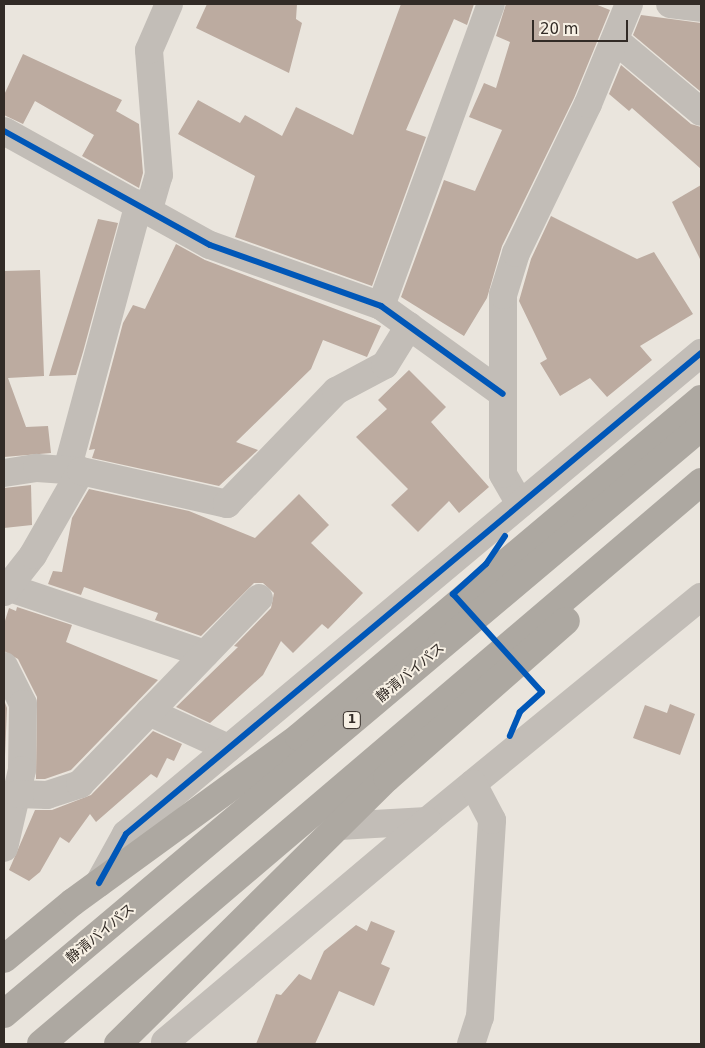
<!DOCTYPE html>
<html>
<head>
<meta charset="utf-8">
<style>
	body { margin:0 }
	#map { position:relative; width:705px; height:1048px; overflow:hidden; background:#eae5dd; font-family:"DejaVu Sans","Noto Sans JP",sans-serif }
	div>[style] { position:absolute }
	[style*='--x'] { left:calc(var(--x)*1px); top:calc(var(--y)*1px); width:calc(var(--w)*1px); rotate:calc(var(--a)*1deg) }
	.building>* { inset:0; background:#bcaba0 }
	.minor>* { height:28px; margin:-14px; padding:0 14px; transform-origin:14px; border-radius:14px; background:#c2bdb7 }
	.trunk>* { height:28px; margin:-14px; padding:0 14px; transform-origin:14px; border-radius:14px; background:#ada8a1 }
	.cycleway>* { height:6px; margin:-3px; padding:0 3px; transform-origin:3px; border-radius:3px; background:#0057b8 }
	span { translate:-50% -50%; white-space:nowrap; text-align:center; line-height:1.15; -webkit-text-stroke:4px #f7f0e4; paint-order:stroke }
	.shield-label span { padding:1px 4px; background:#f7f0e4; border:1px solid; border-radius:4px; -webkit-text-stroke-width:0 }
	.shield-label { font-size:12px; color:#322b26; font-weight:700 }
	.street-label { font-size:14px; color:#322b26 }
	.frame { position:absolute; inset:0; border:5px solid #322b26; pointer-events:none }
	.scale { position:absolute; left:532px; top:20px; width:96px; height:22px; box-sizing:border-box; border:2px solid #322b26; border-top:0; padding-left:6px; font-size:15px; line-height:18px; white-space:nowrap; color:#322b26; -webkit-text-stroke:4px #f7f0e4; paint-order:stroke }
</style>
</head>
<body>
<div id="map">
	<div class="building">
		<i style="clip-path:polygon(207px 4px,297px 4px,296px 19px,302px 23px,289px 73px,196px 28px)"></i>
		<i style="clip-path:polygon(401px 4px,474px 4px,467px 25px,454px 19px,406px 130px,426px 137px,372px 286px,235px 237px,255px 176px,178px 134px,198px 100px,240px 123px,245px 115px,282px 136px,296px 107px,353px 135px)"></i>
		<i style="clip-path:polygon(506px 4px,595px 4px,610px 10px,574px 98px,502px 246px,487px 298px,464px 336px,401px 297px,444px 180px,475px 191px,502px 130px,469px 117px,484px 83px,496px 88px,510px 42px,496px 36px)"></i>
		<i style="clip-path:polygon(641px 15px,701px 23px,701px 92px,633px 35px)"></i>
		<i style="clip-path:polygon(23px 54px,122px 100px,116px 111px,139px 124px,143px 173px,139px 188px,82px 156px,94px 135px,35px 101px,23px 124px,4px 115px,4px 95px)"></i>
		<i style="clip-path:polygon(621px 65px,691px 124px,701px 127px,701px 169px,632px 108px,629px 111px,609px 94px)"></i>
		<i style="clip-path:polygon(701px 185px,701px 261px,672px 202px)"></i>
		<i style="clip-path:polygon(551px 216px,637px 259px,654px 252px,693px 314px,640px 346px,652px 360px,607px 397px,590px 378px,560px 396px,540px 363px,547px 359px,519px 301px,531px 259px)"></i>
		<i style="clip-path:polygon(98px 219px,118px 223px,83px 352px,76px 375px,49px 376px)"></i>
		<i style="clip-path:polygon(176px 244px,205px 260px,381px 326px,367px 357px,323px 340px,311px 369px,236px 442px,258px 450px,219px 486px,92px 458px,95px 449px,89px 450px,123px 323px,133px 305px,145px 309px)"></i>
		<i style="clip-path:polygon(40px 270px,44px 376px,8px 378px,26px 427px,48px 426px,51px 453px,4px 457px,4px 271px)"></i>
		<i style="clip-path:polygon(409px 370px,446px 407px,431px 422px,489px 487px,459px 513px,449px 501px,418px 532px,391px 505px,408px 489px,356px 437px,387px 409px,378px 400px)"></i>
		<i style="clip-path:polygon(31px 485px,32px 525px,4px 528px,4px 488px)"></i>
		<i style="clip-path:polygon(89px 489px,189px 511px,255px 538px,299px 494px,329px 525px,311px 543px,363px 593px,328px 629px,322px 624px,293px 653px,281px 641px,263px 675px,210px 723px,176px 707px,238px 647px,234px 646px,271px 608px,274px 593px,263px 583px,254px 583px,201px 636px,155px 620px,158px 613px,84px 587px,81px 595px,48px 584px,53px 571px,62px 572px,72px 518px)"></i>
		<i style="clip-path:polygon(17px 607px,72px 625px,66px 642px,158px 680px,71px 770px,45px 779px,36px 779px,37px 697px,18px 659px,4px 651px,4px 624px,9px 608px,16px 611px)"></i>
		<i style="clip-path:polygon(4px 700px,7px 708px,4px 780px)"></i>
		<i style="clip-path:polygon(670px 704px,695px 714px,680px 755px,633px 738px,645px 705px,667px 713px)"></i>
		<i style="clip-path:polygon(153px 731px,182px 744px,174px 761px,167px 758px,157px 778px,151px 774px,96px 822px,90px 814px,69px 843px,60px 837px,40px 872px,29px 881px,9px 870px,35px 810px,52px 810px,91px 795px)"></i>
		<i style="clip-path:polygon(371px 921px,395px 931px,381px 964px,390px 968px,374px 1006px,339px 991px,315px 1044px,256px 1044px,276px 994px,281px 995px,299px 974px,311px 980px,324px 951px,356px 925px,367px 931px)"></i>
	</div>
	<div class="minor">
		<i style="--x:670;--y:4;--w:31;--a:7"></i>
		<i style="--x:615;--y:40;--w:112;--a:39.9"></i>
		<i style="--x:4;--y:131;--w:235;--a:29"></i>
		<i style="--x:210;--y:245;--w:182;--a:19.6"></i>
		<i style="--x:381;--y:306;--w:150;--a:35.8"></i>
		<i style="--x:149;--y:209;--w:35;--a:-74"></i>
		<i style="--x:159;--y:175;--w:125;--a:-94.6"></i>
		<i style="--x:149;--y:50;--w:50;--a:-66.5"></i>
		<i style="--x:381;--y:306;--w:321;--a:-70"></i>
		<i style="--x:67;--y:470;--w:276;--a:-74.9"></i>
		<i style="--x:4;--y:473;--w:33;--a:-9"></i>
		<i style="--x:37;--y:468;--w:44;--a:3.9"></i>
		<i style="--x:520;--y:504;--w:34;--a:-120"></i>
		<i style="--x:503;--y:474;--w:179;--a:-90"></i>
		<i style="--x:503;--y:295;--w:44;--a:-72.8"></i>
		<i style="--x:516;--y:253;--w:165;--a:-64.2"></i>
		<i style="--x:588;--y:104;--w:108;--a:-67.7"></i>
		<i style="--x:7;--y:587;--w:209;--a:18.7"></i>
		<i style="--x:4;--y:592;--w:47;--a:-51.9"></i>
		<i style="--x:33;--y:555;--w:97;--a:-60.3"></i>
		<i style="--x:81;--y:471;--w:150;--a:12.7"></i>
		<i style="--x:227;--y:504;--w:157;--a:-46"></i>
		<i style="--x:336;--y:391;--w:55;--a:-28"></i>
		<i style="--x:385;--y:365;--w:46;--a:-58.4"></i>
		<i style="--x:4;--y:666;--w:42;--a:63.4"></i>
		<i style="--x:23;--y:704;--w:66;--a:90.9"></i>
		<i style="--x:22;--y:770;--w:80;--a:103"></i>
		<i style="--x:149;--y:712;--w:87;--a:24.5"></i>
		<i style="--x:18;--y:794;--w:29;--a:2"></i>
		<i style="--x:47;--y:795;--w:35;--a:-18"></i>
		<i style="--x:80;--y:784;--w:258;--a:-46.1"></i>
		<i style="--x:339;--y:826;--w:88;--a:-3.3"></i>
		<i style="--x:427;--y:821;--w:354;--a:-39.3"></i>
		<i style="--x:99;--y:883;--w:56;--a:-61.1"></i>
		<i style="--x:126;--y:834;--w:750;--a:-39.91"></i>
		<i style="--x:165;--y:1042;--w:343;--a:-40.1"></i>
		<i style="--x:471;--y:1044;--w:28;--a:-72"></i>
		<i style="--x:480;--y:1017;--w:197;--a:-86.5"></i>
		<i style="--x:492;--y:820;--w:41;--a:-117.8"></i>
	</div>
	<div class="trunk">
		<i style="--x:4;--y:959;--w:89;--a:-39.6"></i>
		<i style="--x:73;--y:902;--w:280;--a:-36.1"></i>
		<i style="--x:299;--y:737;--w:525;--a:-40.06"></i>
		<i style="--x:4;--y:1014;--w:911;--a:-40.1"></i>
		<i style="--x:41;--y:1044;--w:867;--a:-40.41"></i>
		<i style="--x:118;--y:1044;--w:378;--a:-44.7"></i>
		<i style="--x:387;--y:778;--w:238;--a:-41.3"></i>
	</div>
	<div class="cycleway">
		<i style="--x:4;--y:131;--w:235;--a:29"></i>
		<i style="--x:210;--y:245;--w:182;--a:19.6"></i>
		<i style="--x:381;--y:306;--w:150;--a:35.8"></i>
		<i style="--x:505;--y:536;--w:34;--a:124"></i>
		<i style="--x:486;--y:564;--w:45;--a:137.7"></i>
		<i style="--x:453;--y:594;--w:132;--a:47.8"></i>
		<i style="--x:542;--y:692;--w:30;--a:138"></i>
		<i style="--x:520;--y:712;--w:26;--a:113"></i>
		<i style="--x:99;--y:883;--w:56;--a:-61.1"></i>
		<i style="--x:126;--y:834;--w:750;--a:-39.91"></i>
	</div>
	<div class="shield-label">
		<span style="left:352px;top:720px">1</span>
	</div>
	<div class="street-label">
		<span style="left:410px;top:672px;rotate:-40deg">静清バイパス</span>
		<span style="left:100px;top:933px;rotate:-40deg">静清バイパス</span>
	</div>
	<div class="frame"></div>
	<div class="scale">20 m</div>
</div>
</body>
</html>
